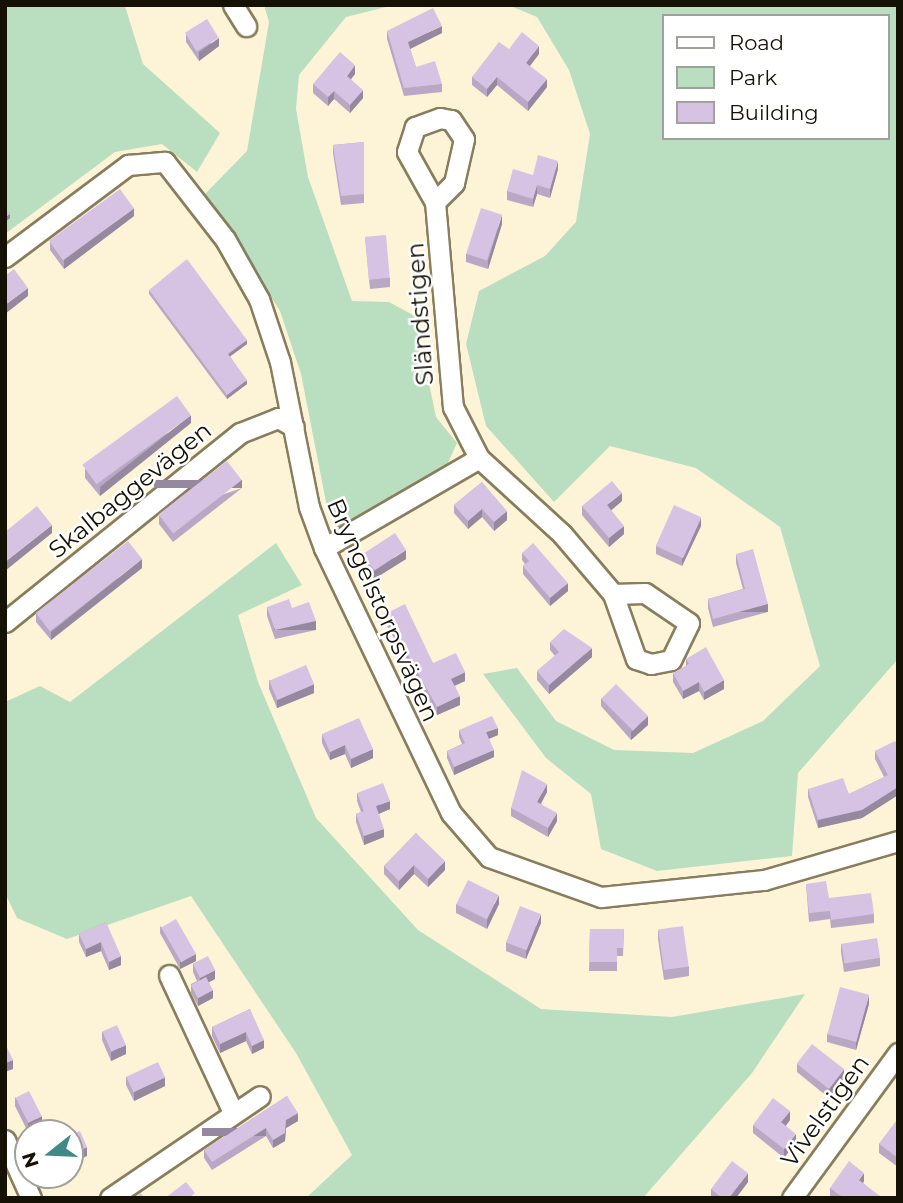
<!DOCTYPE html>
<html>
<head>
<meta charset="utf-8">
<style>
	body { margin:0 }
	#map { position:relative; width:903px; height:1203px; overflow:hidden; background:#fdf4d7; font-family:Montserrat,sans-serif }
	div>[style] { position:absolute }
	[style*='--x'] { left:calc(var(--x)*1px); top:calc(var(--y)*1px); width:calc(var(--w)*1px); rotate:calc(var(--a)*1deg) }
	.green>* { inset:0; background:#b9dfc0 }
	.roads { filter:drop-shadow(2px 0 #887d5d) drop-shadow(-2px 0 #887d5d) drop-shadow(0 2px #887d5d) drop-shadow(0 -2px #887d5d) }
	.street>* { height:19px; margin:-9.5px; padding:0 9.5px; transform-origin:9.5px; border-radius:9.5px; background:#fff }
	.wall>* { inset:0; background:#b8a8c3 }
	.shaded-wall>* { inset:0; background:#96889f; transform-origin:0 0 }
	.building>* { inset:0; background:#d6c3e3; transform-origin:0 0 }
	span { translate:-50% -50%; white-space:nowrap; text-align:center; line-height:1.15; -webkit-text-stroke:5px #fff; paint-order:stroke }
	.street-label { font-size:24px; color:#151105 }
	.frame { position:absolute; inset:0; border:7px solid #151105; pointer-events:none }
	.legend { position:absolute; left:662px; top:14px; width:228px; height:126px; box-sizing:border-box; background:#fff; border:2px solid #a1a09b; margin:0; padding:9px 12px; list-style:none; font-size:21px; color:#151105 }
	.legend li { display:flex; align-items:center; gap:14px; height:35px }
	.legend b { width:35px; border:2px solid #a1a09b }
	.north { position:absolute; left:14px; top:1119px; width:70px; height:70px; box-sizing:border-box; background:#fff; border:2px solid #a1a09b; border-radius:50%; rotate:252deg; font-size:19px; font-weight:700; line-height:28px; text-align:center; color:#151105 }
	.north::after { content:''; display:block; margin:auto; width:24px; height:32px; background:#418986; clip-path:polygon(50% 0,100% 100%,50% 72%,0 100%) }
</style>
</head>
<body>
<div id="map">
	<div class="green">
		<i style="clip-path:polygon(5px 5px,125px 6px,143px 64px,220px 133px,197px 172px,162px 144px,115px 152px,5px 234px)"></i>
		<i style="clip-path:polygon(264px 5px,394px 5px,346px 17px,299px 75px,296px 109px,308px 177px,352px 301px,389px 302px,415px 316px,436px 417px,457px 443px,446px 467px,369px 517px,338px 527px,326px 502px,301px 374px,280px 311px,205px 194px,247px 151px,269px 22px)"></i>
		<i style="clip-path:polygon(evenodd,508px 5px,898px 5px,898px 659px,798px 773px,792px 856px,657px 871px,601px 849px,591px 794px,546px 758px,483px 674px,517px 668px,556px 721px,614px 750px,693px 753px,763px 721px,820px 666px,780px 527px,696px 468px,610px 446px,554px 502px,486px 426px,466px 344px,479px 291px,545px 256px,576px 222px,590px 134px,569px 70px,537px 17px,508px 5px,663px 16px,887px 16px,887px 138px,663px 138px,663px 16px)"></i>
		<i style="clip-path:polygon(276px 543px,302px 585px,238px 615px,258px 682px,316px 818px,418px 930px,541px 1009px,672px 1017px,805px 994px,752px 1073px,643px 1198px,306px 1198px,352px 1155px,296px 1053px,191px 896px,67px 939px,17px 918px,5px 893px,5px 702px,40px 686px,70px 702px)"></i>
	</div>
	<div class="roads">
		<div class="street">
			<i style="--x:233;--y:5;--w:25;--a:58"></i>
			<i style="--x:435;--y:202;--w:27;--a:-45"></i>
			<i style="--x:454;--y:183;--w:45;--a:-77.2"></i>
			<i style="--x:464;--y:139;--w:23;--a:-124"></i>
			<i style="--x:451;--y:120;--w:11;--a:-170"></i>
			<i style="--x:440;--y:118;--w:27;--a:160"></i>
			<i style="--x:415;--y:127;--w:26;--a:108"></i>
			<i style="--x:407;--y:152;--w:57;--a:60.8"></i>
			<i style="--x:435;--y:202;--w:206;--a:85"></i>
			<i style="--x:453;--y:407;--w:57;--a:63"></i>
			<i style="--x:479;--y:458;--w:113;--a:42.5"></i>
			<i style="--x:562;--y:534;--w:79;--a:49.6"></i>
			<i style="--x:613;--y:594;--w:69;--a:70.5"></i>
			<i style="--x:636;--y:659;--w:16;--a:18"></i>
			<i style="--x:651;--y:664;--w:20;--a:-11"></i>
			<i style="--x:671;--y:660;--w:41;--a:-64.1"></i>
			<i style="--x:689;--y:623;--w:53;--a:-145.7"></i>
			<i style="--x:645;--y:593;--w:32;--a:178"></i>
			<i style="--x:5;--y:257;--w:154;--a:-36.8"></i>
			<i style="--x:128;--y:165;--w:37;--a:-5"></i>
			<i style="--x:165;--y:162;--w:98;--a:52.1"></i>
			<i style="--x:225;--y:239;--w:69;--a:60.5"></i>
			<i style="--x:259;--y:299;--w:66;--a:71.6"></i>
			<i style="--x:280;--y:362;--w:148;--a:78.7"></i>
			<i style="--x:309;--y:507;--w:44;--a:69.9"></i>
			<i style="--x:324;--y:548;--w:294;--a:64.4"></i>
			<i style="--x:451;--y:813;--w:58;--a:49.2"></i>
			<i style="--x:489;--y:857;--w:119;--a:19.7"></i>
			<i style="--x:601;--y:897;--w:164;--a:-6"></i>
			<i style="--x:764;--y:880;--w:140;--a:-16.2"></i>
			<i style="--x:324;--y:548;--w:179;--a:-30.1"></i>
			<i style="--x:5;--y:622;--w:302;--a:-38.8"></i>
			<i style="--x:240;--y:433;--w:41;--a:-21.5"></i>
			<i style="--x:278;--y:418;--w:18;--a:29"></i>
			<i style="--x:169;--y:975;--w:151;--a:65"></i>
			<i style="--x:5;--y:1140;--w:64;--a:65.9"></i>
			<i style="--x:110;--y:1198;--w:181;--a:-34.2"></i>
			<i style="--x:792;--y:1198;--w:180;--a:-53.8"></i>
		</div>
	</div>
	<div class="wall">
		<i style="clip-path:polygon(387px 31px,442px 33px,410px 49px,416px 67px,442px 84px,442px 92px,404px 96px,387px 39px)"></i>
		<i style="clip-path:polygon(186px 34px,219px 46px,199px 61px,186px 42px)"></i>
		<i style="clip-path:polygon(509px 49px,539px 54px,530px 66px,547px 87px,528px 111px,497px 85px,487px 97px,472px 85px,472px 77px)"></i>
		<i style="clip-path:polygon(355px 74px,351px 79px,363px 98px,350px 113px,334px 99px,328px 106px,313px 93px,313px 84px)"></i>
		<i style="clip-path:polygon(364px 142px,364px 203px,341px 205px,333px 153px,333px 145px)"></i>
		<i style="clip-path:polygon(558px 169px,550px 198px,537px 194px,533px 207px,507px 200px,507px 191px,533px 175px)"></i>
		<i style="clip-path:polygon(134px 216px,64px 269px,50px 250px,50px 242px)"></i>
		<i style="clip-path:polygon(502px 224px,488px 269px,466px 262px,466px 254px)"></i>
		<i style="clip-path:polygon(365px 237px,390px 278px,390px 287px,370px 289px)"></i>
		<i style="clip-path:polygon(149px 290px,247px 344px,230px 356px,247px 384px,227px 399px,149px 294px)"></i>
		<i style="clip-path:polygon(191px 423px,100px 496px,85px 478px,85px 469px)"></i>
		<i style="clip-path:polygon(482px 482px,507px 520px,494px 531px,482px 517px,468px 529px,454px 513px,454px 505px)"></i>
		<i style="clip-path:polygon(242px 488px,173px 542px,159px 524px,159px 516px)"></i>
		<i style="clip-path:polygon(622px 501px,611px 510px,624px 534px,609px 547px,582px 515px,582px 506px)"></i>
		<i style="clip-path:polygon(701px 526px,682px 566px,656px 554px,656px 546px)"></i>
		<i style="clip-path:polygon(522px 553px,568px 591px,550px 606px,523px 574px,523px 566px,525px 564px,522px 560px)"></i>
		<i style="clip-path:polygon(363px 554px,406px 559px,374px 579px,363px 562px)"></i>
		<i style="clip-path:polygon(736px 554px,768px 612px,713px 627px,708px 608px,708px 599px,743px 589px,736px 563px)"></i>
		<i style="clip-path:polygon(142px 568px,51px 640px,36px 622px,36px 613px)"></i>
		<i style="clip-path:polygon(267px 607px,292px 608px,316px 630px,275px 639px,267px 616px)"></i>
		<i style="clip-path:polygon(385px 614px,433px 663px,465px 681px,455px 686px,460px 705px,437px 715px,385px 622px)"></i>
		<i style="clip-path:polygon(550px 642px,592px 657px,549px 694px,537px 680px,537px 671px,555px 656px,550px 650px)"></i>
		<i style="clip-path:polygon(686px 659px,724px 689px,704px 700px,699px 691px,683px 699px,673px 682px,673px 673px,686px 666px)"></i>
		<i style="clip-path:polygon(269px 680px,314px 693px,277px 708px,269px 689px)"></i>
		<i style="clip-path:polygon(601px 698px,648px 725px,631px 740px,601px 706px)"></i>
		<i style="clip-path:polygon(459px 730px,498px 735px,489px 739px,494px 757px,454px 775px,447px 758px,447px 751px,462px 744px,459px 737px)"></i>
		<i style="clip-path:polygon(322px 734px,373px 758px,351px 768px,345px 754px,330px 760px,322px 743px)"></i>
		<i style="clip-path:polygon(898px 746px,898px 795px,862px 818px,818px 828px,808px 797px,808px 789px,849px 794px,884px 777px,875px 759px,875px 751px)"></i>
		<i style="clip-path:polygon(547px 792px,541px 804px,557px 821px,548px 837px,511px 816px,511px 808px)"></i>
		<i style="clip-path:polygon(357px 793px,390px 809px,379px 814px,384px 837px,364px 845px,356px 822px,356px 814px,361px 812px,357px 801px)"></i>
		<i style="clip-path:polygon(416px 833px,445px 870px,428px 887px,414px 874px,399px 890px,384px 874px,384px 866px)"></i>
		<i style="clip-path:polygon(806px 884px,829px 898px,874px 914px,874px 923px,831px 928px,830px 919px,809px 922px)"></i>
		<i style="clip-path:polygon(456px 904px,499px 904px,487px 929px,456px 913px)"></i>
		<i style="clip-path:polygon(106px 922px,121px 965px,109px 970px,101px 951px,86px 957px,79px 942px,79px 934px)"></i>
		<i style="clip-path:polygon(541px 923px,526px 959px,506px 951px,506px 942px)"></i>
		<i style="clip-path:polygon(160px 926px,196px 961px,180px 969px,160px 933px)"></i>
		<i style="clip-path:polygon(590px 929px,624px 929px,623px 956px,617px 956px,617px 971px,589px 971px)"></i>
		<i style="clip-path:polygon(658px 930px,689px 967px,689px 976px,664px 980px,658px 939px)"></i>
		<i style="clip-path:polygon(841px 944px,880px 958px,880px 966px,844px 972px,841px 952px)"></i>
		<i style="clip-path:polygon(193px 963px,215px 979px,209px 982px,213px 998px,198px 1006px,191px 993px,191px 984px,197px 981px,193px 972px)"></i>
		<i style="clip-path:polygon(869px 1004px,856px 1050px,827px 1042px,827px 1034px)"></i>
		<i style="clip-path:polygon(250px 1009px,264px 1048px,252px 1054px,246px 1041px,220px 1053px,212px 1036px,212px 1027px)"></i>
		<i style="clip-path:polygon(102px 1031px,126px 1054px,111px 1061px,102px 1040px)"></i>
		<i style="clip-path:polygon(797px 1064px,844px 1078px,829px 1098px,797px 1072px)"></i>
		<i style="clip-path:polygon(126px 1077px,165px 1086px,134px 1101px,126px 1085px)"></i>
		<i style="clip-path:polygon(287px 1096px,298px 1121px,286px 1128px,285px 1141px,273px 1148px,266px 1136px,212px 1170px,204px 1158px,204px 1150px)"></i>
		<i style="clip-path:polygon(15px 1097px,42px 1125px,28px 1132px,15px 1106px)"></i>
		<i style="clip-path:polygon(898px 1119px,898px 1167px,879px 1153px,879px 1144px)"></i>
		<i style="clip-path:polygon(790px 1120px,786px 1126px,796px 1142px,784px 1158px,753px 1133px,753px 1125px)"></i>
		<i style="clip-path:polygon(864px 1181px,863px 1183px,880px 1198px,832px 1198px,830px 1196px,830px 1188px)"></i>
		<i style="clip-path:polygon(748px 1182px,736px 1198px,711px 1197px,711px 1189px)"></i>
	</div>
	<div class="shaded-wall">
		<i style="clip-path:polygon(442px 26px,442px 33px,408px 50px,408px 42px)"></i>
		<i style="clip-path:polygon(219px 38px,219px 46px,199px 61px,199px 52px)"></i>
		<i style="clip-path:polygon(539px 46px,539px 54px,526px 71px,526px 63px)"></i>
		<i style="clip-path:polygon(355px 65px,355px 74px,347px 84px,347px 76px)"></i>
		<i style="clip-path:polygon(497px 77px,497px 85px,487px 97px,487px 89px)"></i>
		<i style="clip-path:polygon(547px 79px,547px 87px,528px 111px,528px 102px)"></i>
		<i style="clip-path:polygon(363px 90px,363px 98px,350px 113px,350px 105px)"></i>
		<i style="clip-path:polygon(334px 91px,334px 99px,328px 106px,328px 97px)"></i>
		<i style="clip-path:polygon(558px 161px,558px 169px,550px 198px,550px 189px)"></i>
		<i style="clip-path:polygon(537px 185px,537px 194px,533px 207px,533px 199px)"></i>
		<i style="clip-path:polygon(134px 208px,134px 216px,64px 269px,64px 260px)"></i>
		<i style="clip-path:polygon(10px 214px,10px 218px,5px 222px,5px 217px)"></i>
		<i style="clip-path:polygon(502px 215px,502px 224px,488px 269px,488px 261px)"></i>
		<i style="clip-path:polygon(28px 288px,28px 296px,5px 314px,5px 305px)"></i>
		<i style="clip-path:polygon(247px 340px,247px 344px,228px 358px,228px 354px)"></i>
		<i style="clip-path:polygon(247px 380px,247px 384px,227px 399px,227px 395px)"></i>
		<i style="clip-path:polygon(191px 415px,191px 423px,100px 496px,100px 487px)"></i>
		<i style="left:242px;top:480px;width:8px;height:88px;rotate:90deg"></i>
		<i style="clip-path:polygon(622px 493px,622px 501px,607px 514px,607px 505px)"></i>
		<i style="clip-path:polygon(482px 509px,482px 517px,468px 529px,468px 521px)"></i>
		<i style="clip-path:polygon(507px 511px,507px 520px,494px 531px,494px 522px)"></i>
		<i style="clip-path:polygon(701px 517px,701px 526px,682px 566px,682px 558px)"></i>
		<i style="clip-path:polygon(52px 525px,52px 533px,5px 571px,5px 562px)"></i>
		<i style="clip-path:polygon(624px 526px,624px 534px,609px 547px,609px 538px)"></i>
		<i style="clip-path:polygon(406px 550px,406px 559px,374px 579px,374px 571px)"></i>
		<i style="clip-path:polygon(142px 559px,142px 568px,51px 640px,51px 632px)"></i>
		<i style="clip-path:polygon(568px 583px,568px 591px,550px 606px,550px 598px)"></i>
		<i style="left:768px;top:604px;width:8px;height:57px;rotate:90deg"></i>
		<i style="left:316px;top:621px;width:9px;height:42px;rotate:90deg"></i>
		<i style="clip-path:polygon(592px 648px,592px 657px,549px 694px,549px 685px)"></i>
		<i style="clip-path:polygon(465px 672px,465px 681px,451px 687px,451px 679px)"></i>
		<i style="clip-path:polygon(724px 680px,724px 689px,704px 700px,704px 692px)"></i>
		<i style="clip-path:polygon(699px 682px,699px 691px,683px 699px,683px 691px)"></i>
		<i style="clip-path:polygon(314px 684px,314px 693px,277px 708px,277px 700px)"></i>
		<i style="clip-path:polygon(460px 696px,460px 705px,437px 715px,437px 707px)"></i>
		<i style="clip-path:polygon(648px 716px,648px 725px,631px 740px,631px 732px)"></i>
		<i style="clip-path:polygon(498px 728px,498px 735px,486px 740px,486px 732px)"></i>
		<i style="clip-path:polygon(345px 745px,345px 754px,330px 760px,330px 752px)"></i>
		<i style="clip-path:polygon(373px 749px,373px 758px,351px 768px,351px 759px)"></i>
		<i style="clip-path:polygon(494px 750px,494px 757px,454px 775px,454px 767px)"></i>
		<i style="clip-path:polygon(547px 784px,547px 792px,537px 810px,537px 802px)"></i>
		<i style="clip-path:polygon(898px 787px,898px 795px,862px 818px,818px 828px,818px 820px)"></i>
		<i style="clip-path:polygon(390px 801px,390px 809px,376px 815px,376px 806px)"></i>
		<i style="clip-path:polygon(557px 813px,557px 821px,548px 837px,548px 828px)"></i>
		<i style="clip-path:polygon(384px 829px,384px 837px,364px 845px,364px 836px)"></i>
		<i style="clip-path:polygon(445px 861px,445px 870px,428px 887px,428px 879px)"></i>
		<i style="clip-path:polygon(414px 865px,414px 874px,399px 890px,399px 881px)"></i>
		<i style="clip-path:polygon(499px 895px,499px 904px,487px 929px,487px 920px)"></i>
		<i style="clip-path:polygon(541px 914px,541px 923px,526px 959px,526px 951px)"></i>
		<i style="clip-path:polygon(101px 942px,101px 951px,86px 957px,86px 949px)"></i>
		<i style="clip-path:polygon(196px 954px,196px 961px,180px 969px,180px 962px)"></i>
		<i style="clip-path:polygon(121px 956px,121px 965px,109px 970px,109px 962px)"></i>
		<i style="clip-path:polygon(215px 970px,215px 979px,200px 987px,200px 978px)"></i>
		<i style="clip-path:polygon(213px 990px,213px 998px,198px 1006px,198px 997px)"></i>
		<i style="clip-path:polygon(869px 995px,869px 1004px,856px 1050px,856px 1042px)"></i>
		<i style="clip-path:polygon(246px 1032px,246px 1041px,220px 1053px,220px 1044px)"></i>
		<i style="clip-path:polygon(264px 1040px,264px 1048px,252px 1054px,252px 1046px)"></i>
		<i style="clip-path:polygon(126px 1045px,126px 1054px,111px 1061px,111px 1052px)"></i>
		<i style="clip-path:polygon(13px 1060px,13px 1069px,5px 1072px,5px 1063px)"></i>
		<i style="clip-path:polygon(844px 1069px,844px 1078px,829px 1098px,829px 1089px)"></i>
		<i style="clip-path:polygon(165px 1077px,165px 1086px,134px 1101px,134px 1092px)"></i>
		<i style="clip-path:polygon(790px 1111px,790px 1120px,781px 1131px,781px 1122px)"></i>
		<i style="clip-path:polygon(298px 1113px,298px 1121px,286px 1128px,285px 1141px,273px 1148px,273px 1140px,286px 1120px)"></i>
		<i style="clip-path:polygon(42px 1116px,42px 1125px,28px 1132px,28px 1123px)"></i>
		<i style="left:266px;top:1128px;width:8px;height:64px;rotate:90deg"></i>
		<i style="clip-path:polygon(796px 1134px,796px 1142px,784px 1158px,784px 1149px)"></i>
		<i style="clip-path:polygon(87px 1147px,87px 1156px,70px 1164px,70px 1155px)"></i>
		<i style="clip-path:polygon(748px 1173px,748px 1182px,736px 1198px,729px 1198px)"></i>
		<i style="clip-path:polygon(864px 1173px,864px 1181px,859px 1189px,859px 1180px)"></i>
	</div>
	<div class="building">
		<i style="clip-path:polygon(433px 8px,442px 26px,408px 42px,416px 67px,435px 61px,442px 84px,404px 88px,387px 31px)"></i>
		<i style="left:207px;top:19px;width:22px;height:26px;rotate:58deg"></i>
		<i style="clip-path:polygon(522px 32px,539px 46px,526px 63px,547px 79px,528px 102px,497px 77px,487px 89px,472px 77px,499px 42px,509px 49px)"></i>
		<i style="clip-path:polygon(340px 52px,355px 65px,347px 76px,363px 90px,350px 105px,334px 91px,328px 97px,313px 84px)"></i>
		<i style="clip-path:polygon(364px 142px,364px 194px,341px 196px,333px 145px)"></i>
		<i style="clip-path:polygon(538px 155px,558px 161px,550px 189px,537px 185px,533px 199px,507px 191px,513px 169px,533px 175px)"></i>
		<i style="left:120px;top:189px;width:24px;height:88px;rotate:54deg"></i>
		<i style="clip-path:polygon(5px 208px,10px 214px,5px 217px)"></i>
		<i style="left:481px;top:208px;width:22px;height:48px;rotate:18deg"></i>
		<i style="left:386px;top:235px;width:43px;height:21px;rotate:85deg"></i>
		<i style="clip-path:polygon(187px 259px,247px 340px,228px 354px,247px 380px,227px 395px,149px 290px)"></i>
		<i style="clip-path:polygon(14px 269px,28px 288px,5px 305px,5px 276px)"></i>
		<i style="left:177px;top:396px;width:24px;height:117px;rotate:54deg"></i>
		<i style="left:227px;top:461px;width:24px;height:87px;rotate:52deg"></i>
		<i style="clip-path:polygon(612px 481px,622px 493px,607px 505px,624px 526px,609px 538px,582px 506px)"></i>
		<i style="clip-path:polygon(482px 482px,507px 511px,494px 522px,482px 509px,468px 521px,454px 505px)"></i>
		<i style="left:674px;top:505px;width:30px;height:45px;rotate:24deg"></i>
		<i style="clip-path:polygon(37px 506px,52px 525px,5px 562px,5px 532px)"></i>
		<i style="left:395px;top:533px;width:20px;height:38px;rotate:57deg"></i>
		<i style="left:128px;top:541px;width:23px;height:117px;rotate:52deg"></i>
		<i style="clip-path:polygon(533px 543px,568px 583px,550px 598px,523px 566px,529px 561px,522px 553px)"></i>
		<i style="clip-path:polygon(753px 549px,768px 604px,713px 619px,708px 599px,745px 589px,736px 554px)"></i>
		<i style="clip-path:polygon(289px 599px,292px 608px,309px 602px,316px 621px,275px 630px,267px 607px)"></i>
		<i style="clip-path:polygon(405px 604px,433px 663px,456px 653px,465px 672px,451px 679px,460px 696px,437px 707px,385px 614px)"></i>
		<i style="clip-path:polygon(564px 629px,592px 648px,549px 685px,537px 671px,559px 652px,550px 642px)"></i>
		<i style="clip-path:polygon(706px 647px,724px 680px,704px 692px,699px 682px,683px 691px,673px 673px,689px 664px,686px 659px)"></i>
		<i style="left:306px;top:665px;width:21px;height:40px;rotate:67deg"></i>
		<i style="left:616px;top:684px;width:45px;height:21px;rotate:45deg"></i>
		<i style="clip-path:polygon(492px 716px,498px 728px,486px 732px,494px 750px,454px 767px,447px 751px,465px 743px,459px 730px)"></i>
		<i style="clip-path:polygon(359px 718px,373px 749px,351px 759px,345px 745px,330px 752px,322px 734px)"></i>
		<i style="clip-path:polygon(895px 741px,898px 746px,898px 787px,862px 810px,818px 820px,808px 789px,843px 778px,849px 794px,888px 775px,875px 751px)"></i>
		<i style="clip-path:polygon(522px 770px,547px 784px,537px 802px,557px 813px,548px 828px,511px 808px)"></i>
		<i style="clip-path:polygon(383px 783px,390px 801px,376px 806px,384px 829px,364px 836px,356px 814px,364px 811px,357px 793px)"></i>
		<i style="clip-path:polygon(416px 833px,445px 861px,428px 879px,414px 865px,399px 881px,384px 866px)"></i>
		<i style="left:468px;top:880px;width:34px;height:27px;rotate:26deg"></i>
		<i style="clip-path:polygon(826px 881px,829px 898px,871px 893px,874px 914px,831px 920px,830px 911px,809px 913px,806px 884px)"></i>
		<i style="left:520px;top:906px;width:22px;height:39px;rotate:21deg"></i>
		<i style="left:176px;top:919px;width:40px;height:17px;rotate:60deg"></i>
		<i style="clip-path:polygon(106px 922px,121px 956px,109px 962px,101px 942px,86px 949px,79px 934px)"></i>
		<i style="left:683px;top:926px;width:41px;height:25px;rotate:82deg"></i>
		<i style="clip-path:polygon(590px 929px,624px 929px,623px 948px,617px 948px,617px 962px,589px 962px)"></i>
		<i style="left:877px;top:938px;width:20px;height:36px;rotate:81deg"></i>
		<i style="left:208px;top:956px;width:16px;height:17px;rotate:63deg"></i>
		<i style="left:206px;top:977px;width:15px;height:17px;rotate:62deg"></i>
		<i style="left:840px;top:987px;width:30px;height:49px;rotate:15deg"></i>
		<i style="clip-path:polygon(250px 1009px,264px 1040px,252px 1046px,246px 1032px,220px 1044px,212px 1027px)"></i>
		<i style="left:117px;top:1025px;width:22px;height:16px;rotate:66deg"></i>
		<i style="clip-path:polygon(5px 1043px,13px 1060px,5px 1063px)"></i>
		<i style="left:812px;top:1044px;width:41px;height:25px;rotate:38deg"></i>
		<i style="left:158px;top:1062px;width:17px;height:35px;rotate:65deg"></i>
		<i style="left:29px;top:1091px;width:28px;height:15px;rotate:63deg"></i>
		<i style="clip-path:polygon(287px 1096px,298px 1113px,286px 1120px,285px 1133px,273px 1140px,266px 1128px,212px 1162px,204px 1150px)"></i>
		<i style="clip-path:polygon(773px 1098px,790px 1111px,781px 1122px,796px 1134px,784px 1149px,753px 1125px)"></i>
		<i style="clip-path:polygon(898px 1119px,898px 1158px,879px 1144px)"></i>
		<i style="clip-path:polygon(80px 1131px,87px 1147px,70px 1155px,70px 1135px)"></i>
		<i style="clip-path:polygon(732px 1161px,748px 1173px,729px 1198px,722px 1198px,711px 1189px)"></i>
		<i style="clip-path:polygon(849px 1161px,864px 1173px,859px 1180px,880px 1196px,879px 1198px,844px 1198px,830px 1188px)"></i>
		<i style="clip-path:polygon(186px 1182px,195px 1193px,189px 1198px,165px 1198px)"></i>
		<i style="clip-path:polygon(141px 1193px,144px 1198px,134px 1198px)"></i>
	</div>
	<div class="street-label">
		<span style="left:420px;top:314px;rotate:-94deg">Sländstigen</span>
		<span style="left:130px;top:490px;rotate:-39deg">Skalbaggevägen</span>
		<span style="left:383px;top:610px;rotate:66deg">Bryngelstorpsvägen</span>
		<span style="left:825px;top:1111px;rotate:-54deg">Vivelstigen</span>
	</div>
	<div class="frame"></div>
	<ul class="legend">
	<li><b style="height:9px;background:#fff"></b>Road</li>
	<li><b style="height:19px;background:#b9dfc0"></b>Park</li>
	<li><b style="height:19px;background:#d6c3e3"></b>Building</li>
	</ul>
	<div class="north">N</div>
</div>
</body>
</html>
